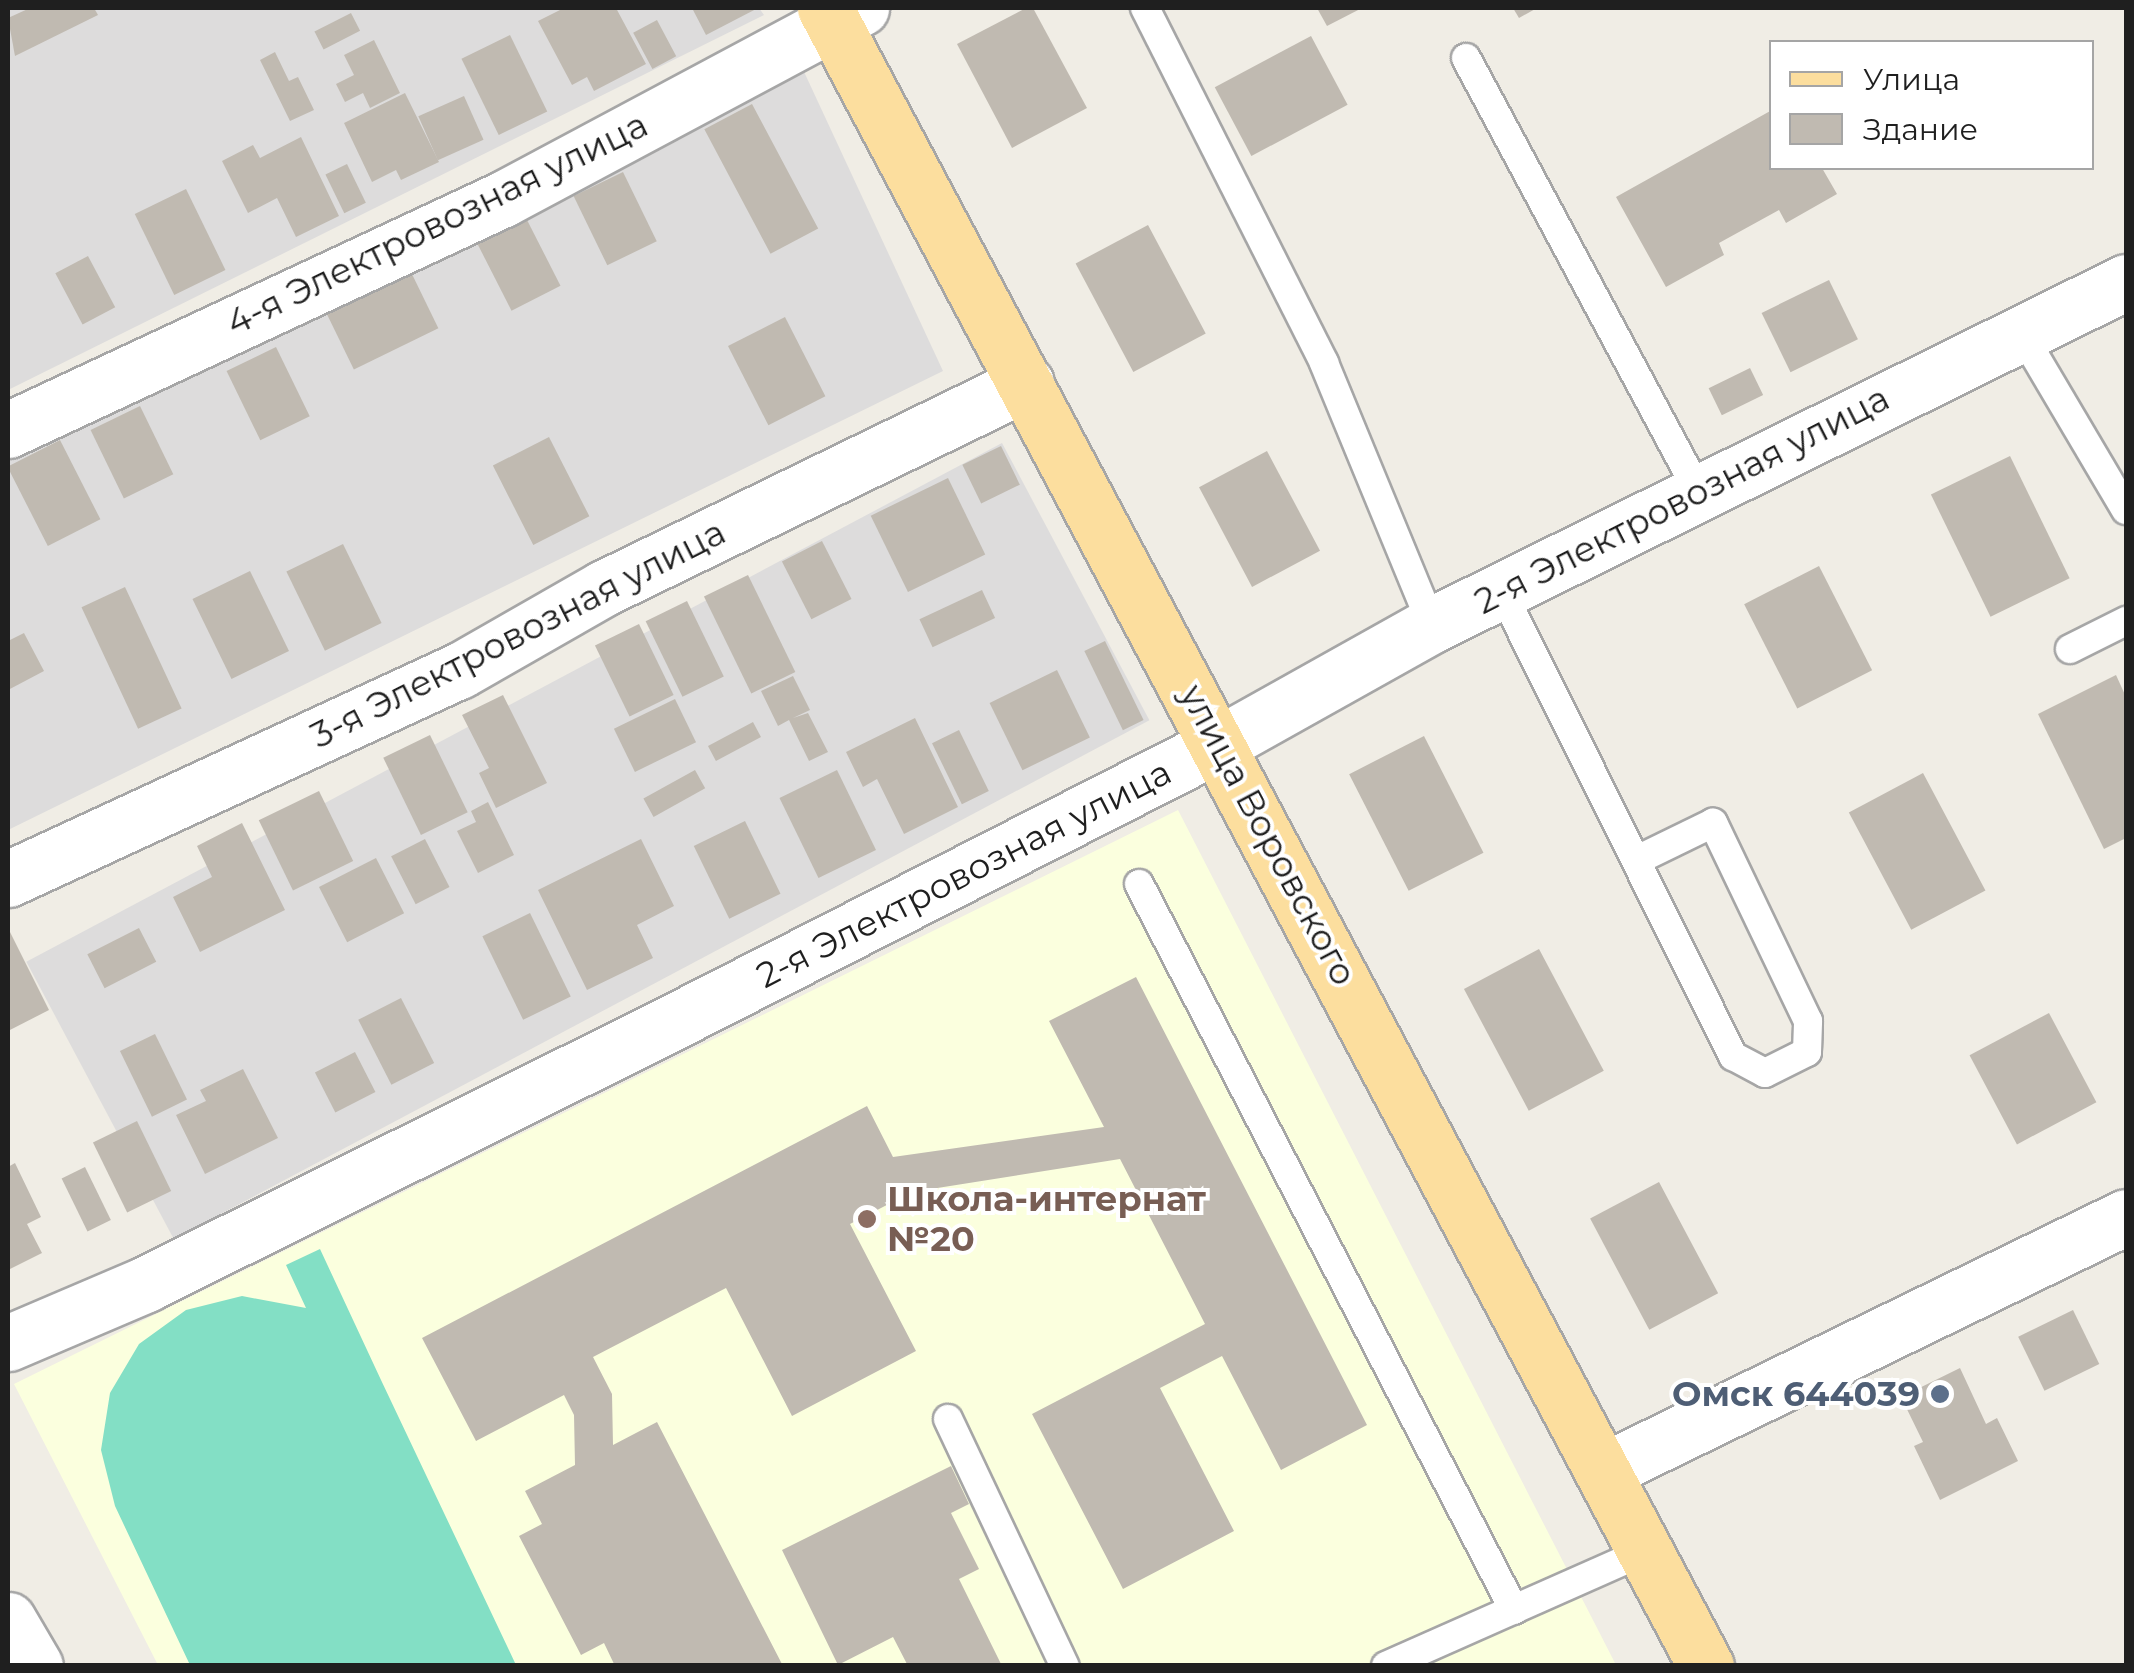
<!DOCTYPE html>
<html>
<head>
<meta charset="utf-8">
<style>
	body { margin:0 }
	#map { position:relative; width:2134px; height:1673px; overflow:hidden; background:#f0ede5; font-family:Montserrat,sans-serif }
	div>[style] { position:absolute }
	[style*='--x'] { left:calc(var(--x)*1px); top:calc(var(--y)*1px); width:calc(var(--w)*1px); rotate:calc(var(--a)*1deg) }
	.residential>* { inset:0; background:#dddcdc; transform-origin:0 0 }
	.education>* { inset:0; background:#fbffde }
	.pitch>* { inset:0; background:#83dfc5 }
	.building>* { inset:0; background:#c0bab1; transform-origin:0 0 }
	.roads { filter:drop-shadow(2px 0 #a6a6a6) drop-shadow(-2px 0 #a6a6a6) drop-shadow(0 2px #a6a6a6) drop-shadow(0 -2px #a6a6a6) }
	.lane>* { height:28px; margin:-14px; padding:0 14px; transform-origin:14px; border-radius:14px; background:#fff }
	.street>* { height:55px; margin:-27.5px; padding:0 27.5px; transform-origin:27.5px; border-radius:27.5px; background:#fff }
	.primary>* { height:55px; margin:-27.5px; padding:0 27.5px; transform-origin:27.5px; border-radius:27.5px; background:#fcde9e }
	.dots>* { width:28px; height:28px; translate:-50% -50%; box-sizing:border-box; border:5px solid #fff; border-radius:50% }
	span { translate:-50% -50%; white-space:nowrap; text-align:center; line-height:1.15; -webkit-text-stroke:8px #fff; paint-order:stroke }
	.street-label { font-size:35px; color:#1f1f1f }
	.education-label { font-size:35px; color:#785e54; font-weight:700 }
	.left { translate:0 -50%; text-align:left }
	.service-label { font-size:35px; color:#4e5e75; font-weight:700 }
	.right { translate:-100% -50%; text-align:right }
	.frame { position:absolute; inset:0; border:10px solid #1f1f1f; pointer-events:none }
	.legend { position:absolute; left:1769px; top:40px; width:325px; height:130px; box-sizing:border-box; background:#fff; border:2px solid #a5a5a5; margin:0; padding:12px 18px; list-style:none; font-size:30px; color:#1f1f1f }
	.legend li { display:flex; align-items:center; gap:20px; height:50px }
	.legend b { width:50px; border:2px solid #a5a5a5 }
</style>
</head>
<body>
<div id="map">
	<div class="residential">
		<i style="clip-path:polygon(8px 8px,759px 8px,764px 15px,8px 390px)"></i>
		<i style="clip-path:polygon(799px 61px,943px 371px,8px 830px,8px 448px)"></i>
		<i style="left:1002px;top:443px;width:314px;height:1105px;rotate:62deg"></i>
	</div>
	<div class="education">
		<i style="clip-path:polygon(1178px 810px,1616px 1665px,158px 1665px,14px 1384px)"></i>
	</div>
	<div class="pitch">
		<i style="clip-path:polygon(320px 1249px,381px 1380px,516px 1665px,190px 1665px,115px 1506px,101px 1450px,110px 1393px,139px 1344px,186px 1310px,242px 1296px,306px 1308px,286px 1265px)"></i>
	</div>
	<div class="building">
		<i style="clip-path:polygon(30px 8px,94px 8px,98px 15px,15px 56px,8px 18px)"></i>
		<i style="clip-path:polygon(564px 8px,616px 8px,646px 64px,594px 91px,587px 77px,572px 85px,538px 21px)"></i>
		<i style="clip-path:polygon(692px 8px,758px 8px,706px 35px)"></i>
		<i style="clip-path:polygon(1026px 8px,1033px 8px,1087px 108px,1012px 148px,957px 44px)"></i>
		<i style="clip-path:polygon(1317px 8px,1362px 8px,1327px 26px)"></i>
		<i style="clip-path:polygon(1513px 8px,1537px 8px,1519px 18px)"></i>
		<i style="left:351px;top:13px;width:20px;height:41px;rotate:63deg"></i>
		<i style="left:657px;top:20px;width:41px;height:27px;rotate:62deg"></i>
		<i style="left:510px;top:35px;width:85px;height:54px;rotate:64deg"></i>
		<i style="left:1311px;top:36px;width:78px;height:109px;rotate:62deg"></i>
		<i style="clip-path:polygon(374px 40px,400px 93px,370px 108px,363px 93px,345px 102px,336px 84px,354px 75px,344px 55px)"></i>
		<i style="clip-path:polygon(275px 52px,289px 81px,298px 77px,314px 110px,290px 121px,260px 60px)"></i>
		<i style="clip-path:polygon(405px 93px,439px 162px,401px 180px,396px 170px,372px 182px,344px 123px)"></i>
		<i style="left:464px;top:96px;width:48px;height:50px;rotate:66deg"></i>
		<i style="left:752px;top:104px;width:141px;height:54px;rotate:62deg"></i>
		<i style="clip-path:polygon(1772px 110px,1772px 168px,1822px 168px,1837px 194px,1786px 223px,1779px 210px,1719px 243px,1724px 255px,1666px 287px,1616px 197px)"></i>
		<i style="clip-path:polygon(301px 137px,339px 216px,296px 237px,277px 198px,248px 213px,222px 161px,253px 145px,260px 158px)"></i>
		<i style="left:347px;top:164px;width:43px;height:24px;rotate:64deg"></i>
		<i style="left:623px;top:172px;width:77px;height:55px;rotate:64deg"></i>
		<i style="left:186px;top:189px;width:90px;height:57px;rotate:64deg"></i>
		<i style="left:526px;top:218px;width:76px;height:55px;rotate:63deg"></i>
		<i style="left:1148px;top:225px;width:123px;height:82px;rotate:62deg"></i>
		<i style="left:88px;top:256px;width:58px;height:37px;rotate:62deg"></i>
		<i style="left:409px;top:268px;width:67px;height:94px;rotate:64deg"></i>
		<i style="left:1829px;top:280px;width:66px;height:75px;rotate:64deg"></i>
		<i style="left:785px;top:317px;width:89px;height:64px;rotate:63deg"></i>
		<i style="left:276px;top:347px;width:77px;height:55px;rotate:64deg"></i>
		<i style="left:1750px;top:368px;width:30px;height:46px;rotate:64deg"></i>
		<i style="left:140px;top:406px;width:76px;height:55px;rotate:64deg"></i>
		<i style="left:549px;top:437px;width:89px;height:63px;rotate:63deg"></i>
		<i style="left:60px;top:440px;width:89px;height:59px;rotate:63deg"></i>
		<i style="left:1001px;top:446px;width:43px;height:43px;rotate:64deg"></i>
		<i style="left:1267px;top:451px;width:113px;height:77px;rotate:62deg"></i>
		<i style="left:2010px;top:456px;width:136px;height:88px;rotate:64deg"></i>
		<i style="left:948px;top:478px;width:85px;height:86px;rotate:64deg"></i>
		<i style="left:822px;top:541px;width:65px;height:45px;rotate:63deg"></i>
		<i style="left:343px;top:544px;width:88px;height:63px;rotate:64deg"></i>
		<i style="left:1819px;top:566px;width:117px;height:84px;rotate:63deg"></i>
		<i style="left:250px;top:571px;width:89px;height:64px;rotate:64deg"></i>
		<i style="left:748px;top:575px;width:108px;height:49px;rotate:64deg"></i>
		<i style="left:125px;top:587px;width:134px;height:48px;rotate:65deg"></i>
		<i style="left:982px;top:590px;width:31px;height:69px;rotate:65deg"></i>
		<i style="left:687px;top:601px;width:84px;height:46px;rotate:64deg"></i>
		<i style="left:639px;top:624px;width:79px;height:49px;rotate:64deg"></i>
		<i style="clip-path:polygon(24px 633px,44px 671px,8px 690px,8px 641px)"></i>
		<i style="left:1105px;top:641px;width:88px;height:23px;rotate:64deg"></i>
		<i style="left:1057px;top:670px;width:75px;height:75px;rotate:64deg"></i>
		<i style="clip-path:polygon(2116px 675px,2126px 697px,2126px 838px,2104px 849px,2038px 714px)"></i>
		<i style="clip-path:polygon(793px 676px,810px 710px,793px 718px,808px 713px,828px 752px,809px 761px,789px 720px,778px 726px,761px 691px)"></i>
		<i style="clip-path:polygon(503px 695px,547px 783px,496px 808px,479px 773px,489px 768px,462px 715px)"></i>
		<i style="left:675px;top:699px;width:48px;height:68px;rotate:64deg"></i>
		<i style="clip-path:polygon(915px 718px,958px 807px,904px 834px,877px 779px,863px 787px,846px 752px)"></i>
		<i style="left:753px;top:722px;width:17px;height:51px;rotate:62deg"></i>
		<i style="left:959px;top:730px;width:68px;height:30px;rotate:64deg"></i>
		<i style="left:430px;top:735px;width:86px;height:52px;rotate:64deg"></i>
		<i style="left:1424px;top:736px;width:131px;height:84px;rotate:63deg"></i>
		<i style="left:695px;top:770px;width:21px;height:59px;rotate:61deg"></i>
		<i style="left:837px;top:770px;width:89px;height:64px;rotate:64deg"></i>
		<i style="left:1923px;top:773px;width:133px;height:84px;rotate:62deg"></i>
		<i style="left:319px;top:791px;width:78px;height:67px;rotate:64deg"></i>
		<i style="clip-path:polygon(488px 802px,514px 855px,478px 873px,457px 831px,476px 822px,471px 811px)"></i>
		<i style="left:745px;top:821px;width:81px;height:57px;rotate:64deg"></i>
		<i style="clip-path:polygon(242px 823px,285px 910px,200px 952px,173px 897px,212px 877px,197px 846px)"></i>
		<i style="left:425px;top:839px;width:54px;height:38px;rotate:63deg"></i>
		<i style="clip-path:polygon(641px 839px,674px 906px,637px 925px,653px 958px,587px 990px,538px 890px)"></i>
		<i style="left:376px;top:858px;width:62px;height:64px;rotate:63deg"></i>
		<i style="left:530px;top:913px;width:93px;height:53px;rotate:64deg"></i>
		<i style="left:139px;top:928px;width:38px;height:58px;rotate:63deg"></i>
		<i style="clip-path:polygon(10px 932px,49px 1010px,8px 1031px,8px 934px)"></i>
		<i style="left:1539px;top:949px;width:138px;height:85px;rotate:62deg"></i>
		<i style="clip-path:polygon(1136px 977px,1367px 1425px,1281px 1470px,1222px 1356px,1160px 1388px,1234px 1531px,1123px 1589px,1032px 1414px,1205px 1324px,1120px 1159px,912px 1192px,850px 1224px,916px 1351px,792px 1416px,726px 1288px,593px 1357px,612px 1394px,613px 1445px,657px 1422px,783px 1666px,615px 1666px,604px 1643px,581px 1655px,519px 1536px,542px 1524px,525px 1491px,575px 1465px,574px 1415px,564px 1395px,476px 1441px,422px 1338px,867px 1106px,893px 1157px,1104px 1127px,1049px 1021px)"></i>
		<i style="left:401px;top:998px;width:73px;height:48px;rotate:63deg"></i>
		<i style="left:2049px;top:1013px;width:101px;height:90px;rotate:62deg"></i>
		<i style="left:155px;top:1034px;width:73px;height:39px;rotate:64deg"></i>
		<i style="left:355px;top:1052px;width:45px;height:45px;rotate:63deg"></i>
		<i style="clip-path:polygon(243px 1069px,278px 1138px,205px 1174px,176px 1115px,206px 1101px,200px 1090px)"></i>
		<i style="left:137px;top:1121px;width:78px;height:49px;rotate:64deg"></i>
		<i style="clip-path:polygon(15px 1163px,41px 1217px,27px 1224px,42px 1253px,8px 1270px,8px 1167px)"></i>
		<i style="left:85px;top:1167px;width:59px;height:26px;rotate:64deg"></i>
		<i style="left:1659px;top:1182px;width:126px;height:78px;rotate:62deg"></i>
		<i style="left:2073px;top:1310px;width:60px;height:61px;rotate:64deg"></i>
		<i style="clip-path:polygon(1960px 1368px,1986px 1424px,1997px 1418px,2018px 1461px,1940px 1500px,1914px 1446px,1923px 1442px,1901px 1397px)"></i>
		<i style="clip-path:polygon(951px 1466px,969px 1504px,951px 1513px,979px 1569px,959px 1579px,1002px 1666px,908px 1666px,893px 1637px,838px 1665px,782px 1550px)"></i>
	</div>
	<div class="roads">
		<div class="lane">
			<i style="--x:1145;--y:8;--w:398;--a:63.2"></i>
			<i style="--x:1324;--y:363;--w:283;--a:67.6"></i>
			<i style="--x:1466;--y:58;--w:491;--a:61.8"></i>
			<i style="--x:2020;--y:331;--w:208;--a:59.4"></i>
			<i style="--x:1501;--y:590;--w:521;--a:63.53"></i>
			<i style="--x:1733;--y:1056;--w:36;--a:28"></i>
			<i style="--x:1765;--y:1073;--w:47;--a:-26.6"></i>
			<i style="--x:1807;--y:1052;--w:31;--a:-88"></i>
			<i style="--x:1808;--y:1021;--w:220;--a:-115.6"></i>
			<i style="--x:1713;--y:823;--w:85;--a:154"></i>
			<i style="--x:2070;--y:649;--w:63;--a:-26.6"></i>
			<i style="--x:1139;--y:884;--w:817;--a:62.68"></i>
			<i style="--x:948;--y:1419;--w:273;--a:64.7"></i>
			<i style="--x:1386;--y:1666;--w:284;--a:-23.9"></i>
		</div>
		<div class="street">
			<i style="--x:8;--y:430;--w:546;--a:-25.02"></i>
			<i style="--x:503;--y:199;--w:406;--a:-28.1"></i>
			<i style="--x:8;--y:879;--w:497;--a:-24.8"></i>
			<i style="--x:459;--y:671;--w:167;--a:-29.8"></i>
			<i style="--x:604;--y:588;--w:469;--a:-25.9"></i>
			<i style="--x:8;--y:1343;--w:150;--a:-23.1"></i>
			<i style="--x:146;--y:1284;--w:580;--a:-26.43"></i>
			<i style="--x:665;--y:1026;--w:622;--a:-26.98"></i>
			<i style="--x:1219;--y:744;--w:244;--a:-29.2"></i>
			<i style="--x:1432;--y:625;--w:774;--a:-26.3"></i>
			<i style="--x:1603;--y:1471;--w:581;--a:-25.9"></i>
			<i style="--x:8;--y:1620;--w:53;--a:59.6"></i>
		</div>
		<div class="primary">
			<i style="--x:825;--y:8;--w:1878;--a:62.02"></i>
		</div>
	</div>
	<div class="dots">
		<i style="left:867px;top:1219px;background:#8d6e63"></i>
		<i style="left:1940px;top:1394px;background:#5c6f8a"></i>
	</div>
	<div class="street-label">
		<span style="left:437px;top:224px;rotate:-26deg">4-я Электровозная улица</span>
		<span style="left:1682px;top:500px;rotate:-27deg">2-я Электровозная улица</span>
		<span style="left:518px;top:634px;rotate:-27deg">3-я Электровозная улица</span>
		<span style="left:1268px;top:835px;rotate:62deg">улица Воровского</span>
		<span style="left:964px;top:874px;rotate:-27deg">2-я Электровозная улица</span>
	</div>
	<div class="education-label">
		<span class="left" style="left:887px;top:1219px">Школа-интернат<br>№20</span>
	</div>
	<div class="service-label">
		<span class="right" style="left:1920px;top:1394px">Омск 644039</span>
	</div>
	<div class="frame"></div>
	<ul class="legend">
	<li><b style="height:12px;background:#fcde9e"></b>Улица</li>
	<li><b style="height:28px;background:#c0bab1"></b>Здание</li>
	</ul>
</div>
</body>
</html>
